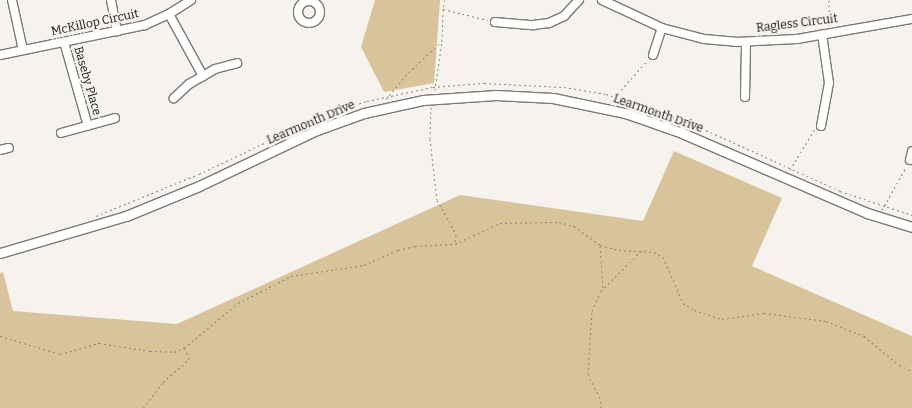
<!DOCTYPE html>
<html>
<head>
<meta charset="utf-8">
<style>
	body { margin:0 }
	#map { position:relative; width:912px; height:408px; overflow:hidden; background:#f6f3ef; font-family:Bitter,serif }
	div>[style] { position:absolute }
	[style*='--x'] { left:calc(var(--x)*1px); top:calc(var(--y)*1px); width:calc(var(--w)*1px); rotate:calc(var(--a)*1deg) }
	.green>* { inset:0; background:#d9c39a }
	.path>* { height:1px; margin-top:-0.5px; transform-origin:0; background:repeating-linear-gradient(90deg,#888683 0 2px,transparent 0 5px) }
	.roads { filter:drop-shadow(1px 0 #7c7975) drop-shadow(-1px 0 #7c7975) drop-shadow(0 1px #7c7975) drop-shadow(0 -1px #7c7975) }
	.minor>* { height:8px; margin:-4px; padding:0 4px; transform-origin:4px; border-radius:4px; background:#fff }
	.minor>.ring { margin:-4px; padding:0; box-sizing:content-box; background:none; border:8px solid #fff; border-radius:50% }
	.tertiary>* { height:9px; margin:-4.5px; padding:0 4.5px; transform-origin:4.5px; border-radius:4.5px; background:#fff }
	span { translate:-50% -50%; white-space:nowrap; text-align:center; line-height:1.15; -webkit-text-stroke:4px #f6f3ef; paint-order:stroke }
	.street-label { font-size:12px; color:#151412 }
</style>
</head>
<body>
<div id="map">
	<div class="green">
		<i style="clip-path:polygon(375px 0,440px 0,434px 83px,384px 92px,361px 47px)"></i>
		<i style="clip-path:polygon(674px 151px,782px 198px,752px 266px,912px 336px,912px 408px,0 408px,0 273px,3px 272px,13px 311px,177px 324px,460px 195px,643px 221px)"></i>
	</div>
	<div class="path">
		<i style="--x:445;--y:0;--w:9;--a:103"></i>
		<i style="--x:443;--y:9;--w:46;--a:13.7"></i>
		<i style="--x:829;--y:0;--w:26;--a:88"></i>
		<i style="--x:435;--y:90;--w:49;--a:-81.9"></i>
		<i style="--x:386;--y:99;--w:30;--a:-50"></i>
		<i style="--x:405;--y:76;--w:51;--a:-43.4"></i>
		<i style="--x:442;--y:41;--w:32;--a:-88"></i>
		<i style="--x:611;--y:101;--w:54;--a:-48"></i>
		<i style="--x:431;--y:107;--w:32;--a:92"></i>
		<i style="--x:430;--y:139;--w:61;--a:83.5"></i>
		<i style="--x:437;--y:200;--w:24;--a:60"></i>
		<i style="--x:449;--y:221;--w:16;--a:63"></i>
		<i style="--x:456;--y:235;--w:7;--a:98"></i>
		<i style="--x:790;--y:170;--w:47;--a:-59"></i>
		<i style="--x:882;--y:210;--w:49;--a:-60.8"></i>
		<i style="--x:96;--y:216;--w:111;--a:-22.2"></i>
		<i style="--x:199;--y:174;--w:135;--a:-25.4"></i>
		<i style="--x:321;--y:116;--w:48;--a:-18.1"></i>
		<i style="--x:367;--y:101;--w:67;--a:-12"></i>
		<i style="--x:433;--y:87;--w:51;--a:-4.5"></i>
		<i style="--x:484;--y:83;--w:80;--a:2.9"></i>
		<i style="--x:564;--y:87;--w:43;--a:9.5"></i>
		<i style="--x:606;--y:94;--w:96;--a:19.4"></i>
		<i style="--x:697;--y:126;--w:157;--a:24.4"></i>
		<i style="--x:840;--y:191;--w:76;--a:18.4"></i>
		<i style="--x:600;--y:246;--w:42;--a:85.9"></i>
		<i style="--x:0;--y:336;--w:63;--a:16.7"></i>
		<i style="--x:60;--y:354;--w:41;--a:-15.8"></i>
		<i style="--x:99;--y:343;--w:52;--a:8.9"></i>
		<i style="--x:150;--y:351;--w:24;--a:2"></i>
		<i style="--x:174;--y:352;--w:11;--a:-22"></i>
		<i style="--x:184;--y:348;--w:70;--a:-39.8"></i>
		<i style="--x:238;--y:303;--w:59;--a:-27"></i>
		<i style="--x:291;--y:276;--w:74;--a:-8.6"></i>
		<i style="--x:364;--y:265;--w:37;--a:-24"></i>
		<i style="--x:398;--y:250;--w:17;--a:-13"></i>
		<i style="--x:415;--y:246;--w:40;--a:-2.9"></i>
		<i style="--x:455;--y:244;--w:50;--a:-25"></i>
		<i style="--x:500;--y:223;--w:59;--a:-1"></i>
		<i style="--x:559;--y:222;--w:16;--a:15"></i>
		<i style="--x:574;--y:226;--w:32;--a:36"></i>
		<i style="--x:600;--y:245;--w:20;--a:15"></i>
		<i style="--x:619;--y:250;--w:35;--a:3"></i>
		<i style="--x:654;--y:252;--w:10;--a:29"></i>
		<i style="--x:663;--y:257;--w:50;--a:66.5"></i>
		<i style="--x:683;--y:303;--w:13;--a:32"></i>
		<i style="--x:694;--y:310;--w:29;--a:18"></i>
		<i style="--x:722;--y:319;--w:42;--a:-8.1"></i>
		<i style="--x:764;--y:313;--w:63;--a:7.4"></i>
		<i style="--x:826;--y:321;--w:41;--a:21.5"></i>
		<i style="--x:864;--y:336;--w:45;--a:39.6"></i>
		<i style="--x:899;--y:365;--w:14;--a:25"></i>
		<i style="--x:143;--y:408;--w:33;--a:-52"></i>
		<i style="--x:163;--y:382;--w:35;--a:-41"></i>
		<i style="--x:189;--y:359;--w:11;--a:-112"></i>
		<i style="--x:601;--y:408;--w:10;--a:-96"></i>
		<i style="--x:600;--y:398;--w:27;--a:-117"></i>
		<i style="--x:588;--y:374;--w:63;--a:-86.4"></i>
		<i style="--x:592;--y:311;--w:22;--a:-66"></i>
		<i style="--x:601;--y:291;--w:57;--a:-45"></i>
	</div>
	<div class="roads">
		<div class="minor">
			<i style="--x:12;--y:0;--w:51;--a:77.6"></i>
			<i style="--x:111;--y:0;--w:32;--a:79"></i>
			<i style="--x:602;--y:0;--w:66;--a:25"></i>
			<i style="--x:662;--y:28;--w:43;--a:14.7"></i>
			<i style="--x:704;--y:39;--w:32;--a:5"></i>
			<i style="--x:736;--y:42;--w:61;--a:-2.8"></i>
			<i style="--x:797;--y:39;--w:117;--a:-9.9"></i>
			<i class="ring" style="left:298px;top:1px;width:14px;height:14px"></i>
			<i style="--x:169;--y:14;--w:71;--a:61.3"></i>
			<i style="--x:203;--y:76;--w:16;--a:150"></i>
			<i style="--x:189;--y:84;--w:21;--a:137"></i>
			<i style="--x:495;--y:22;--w:38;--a:5"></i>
			<i style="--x:533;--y:25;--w:16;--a:-7"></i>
			<i style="--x:549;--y:23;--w:17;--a:-25"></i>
			<i style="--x:564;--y:16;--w:22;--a:-47"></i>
			<i style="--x:64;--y:42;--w:87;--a:74.1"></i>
			<i style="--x:0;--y:55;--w:148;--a:-11.7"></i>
			<i style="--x:145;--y:25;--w:26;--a:-25"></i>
			<i style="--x:169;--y:14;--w:26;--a:-32"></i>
			<i style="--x:653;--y:55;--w:28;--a:-72"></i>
			<i style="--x:203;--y:76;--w:14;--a:-30"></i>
			<i style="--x:215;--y:69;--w:23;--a:-15"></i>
			<i style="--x:745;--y:97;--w:54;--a:-88.9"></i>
			<i style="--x:821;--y:126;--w:44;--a:-79.5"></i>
			<i style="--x:829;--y:83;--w:49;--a:-98.1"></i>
			<i style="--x:61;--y:133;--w:56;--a:-15.5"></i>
			<i style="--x:0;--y:150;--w:9;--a:-13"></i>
			<i style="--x:910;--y:160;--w:9;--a:-77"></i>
		</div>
		<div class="tertiary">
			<i style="--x:0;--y:253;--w:131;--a:-16.4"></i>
			<i style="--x:126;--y:216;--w:79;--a:-22.3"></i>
			<i style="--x:199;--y:186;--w:131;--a:-25.4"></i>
			<i style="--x:317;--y:130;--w:50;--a:-19.9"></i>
			<i style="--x:364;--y:113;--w:60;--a:-12.4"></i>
			<i style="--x:423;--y:100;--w:73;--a:-3.9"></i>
			<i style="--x:496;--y:95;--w:57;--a:3"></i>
			<i style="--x:553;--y:98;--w:74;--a:11.8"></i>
			<i style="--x:625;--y:113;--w:60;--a:19.3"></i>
			<i style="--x:682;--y:133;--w:202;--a:23.4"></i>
			<i style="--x:867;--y:213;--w:47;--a:17.3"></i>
		</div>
	</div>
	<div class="street-label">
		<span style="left:95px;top:23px;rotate:-12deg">McKillop Circuit</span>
		<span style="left:797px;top:24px;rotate:-7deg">Ragless Circuit</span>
		<span style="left:87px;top:81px;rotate:74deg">Baseby Place</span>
		<span style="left:658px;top:114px;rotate:19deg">Learmonth Drive</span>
		<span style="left:311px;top:123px;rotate:-23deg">Learmonth Drive</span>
	</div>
</div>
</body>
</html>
